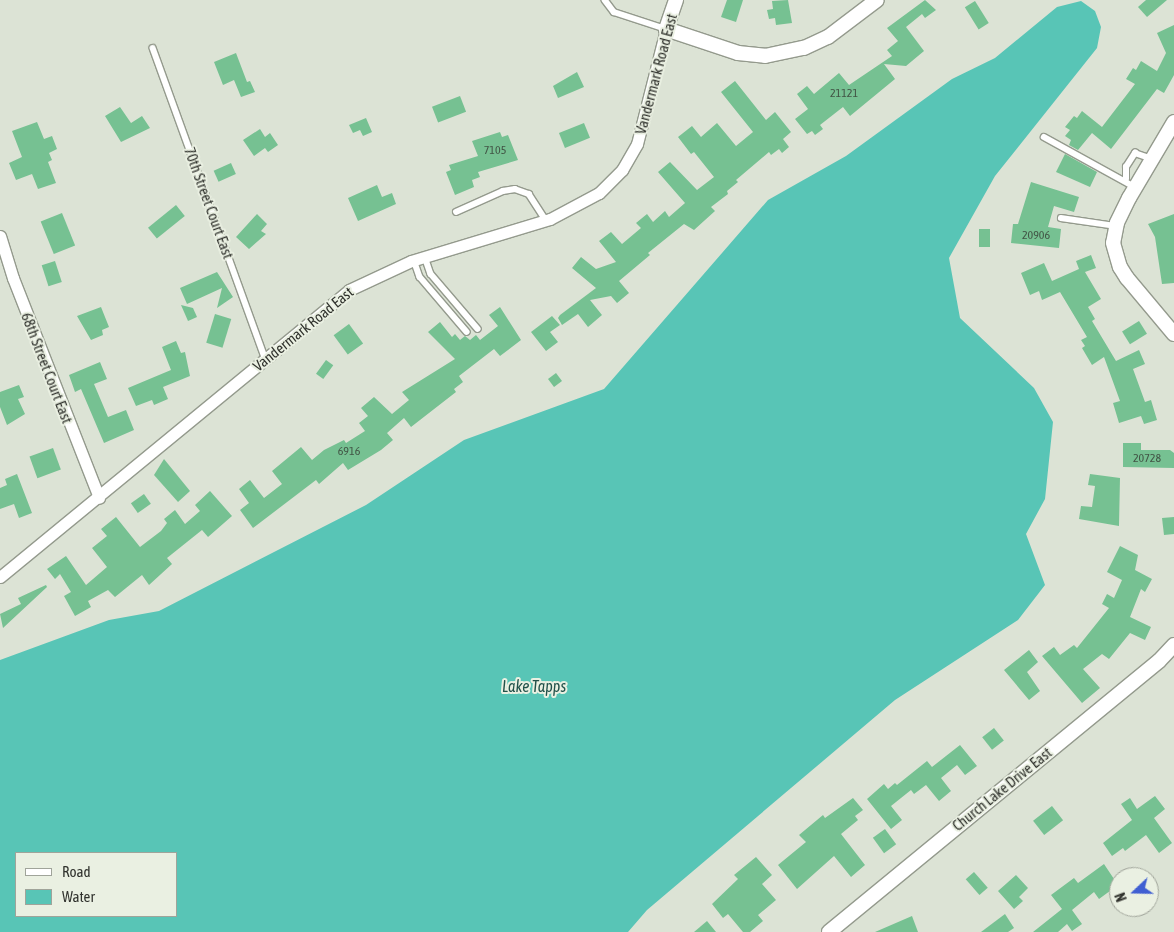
<!DOCTYPE html>
<html>
<head>
<meta charset="utf-8">
<style>
	body { margin:0 }
	#map { position:relative; width:1174px; height:932px; overflow:hidden; background:#dce3d5; font-family:"Asap Condensed",sans-serif }
	div>[style] { position:absolute }
	[style*='--x'] { left:calc(var(--x)*1px); top:calc(var(--y)*1px); width:calc(var(--w)*1px); rotate:calc(var(--a)*1deg) }
	.water>* { inset:0; background:#58c5b6 }
	.building>* { inset:0; background:#76c192; transform-origin:0 0 }
	.roads { filter:drop-shadow(1px 0 #949a8d) drop-shadow(-1px 0 #949a8d) drop-shadow(0 1px #949a8d) drop-shadow(0 -1px #949a8d) }
	.service>* { height:5.5px; margin:-2.75px; padding:0 2.75px; transform-origin:2.75px; border-radius:2.75px; background:#fff }
	.minor>* { height:11px; margin:-5.5px; padding:0 5.5px; transform-origin:5.5px; border-radius:5.5px; background:#fff }
	.tertiary>* { height:14px; margin:-7px; padding:0 7px; transform-origin:7px; border-radius:7px; background:#fff }
	span { translate:-50% -50%; white-space:nowrap; text-align:center; line-height:1.15; -webkit-text-stroke:4px #eaf0e2; paint-order:stroke }
	.number-label { font-size:12px; color:#425646 }
	.number-label span { -webkit-text-stroke-width:0 }
	.street-label { font-size:15px; color:#30322d }
	.water-label { font-size:16px; color:#21514a; font-style:italic }
	.legend { position:absolute; left:15px; top:852px; width:162px; height:65px; box-sizing:border-box; background:#eaf0e2; border:1px solid #a0a49a; margin:0; padding:6px 9px; list-style:none; font-size:15px; color:#30322d }
	.legend li { display:flex; align-items:center; gap:10px; height:25px }
	.legend b { width:25px; border:1px solid #a0a49a }
	.north { position:absolute; left:1109px; top:867px; width:50px; height:50px; box-sizing:border-box; background:#eaf0e2; border:1px solid #a0a49a; border-radius:50%; rotate:249deg; font-size:14px; font-weight:700; line-height:20px; text-align:center; color:#30322d }
	.north::after { content:''; display:block; margin:auto; width:18px; height:22px; background:#405fd2; clip-path:polygon(50% 0,100% 100%,50% 72%,0 100%) }
</style>
</head>
<body>
<div id="map">
	<div class="water">
		<i style="clip-path:polygon(evenodd,1081px 1px,1095px 11px,1101px 27px,1097px 48px,995px 176px,949px 258px,960px 318px,1034px 388px,1053px 422px,1045px 499px,1026px 534px,1045px 585px,1018px 620px,895px 700px,647px 910px,628px 932px,0 932px,0 660px,109px 620px,159px 611px,366px 505px,464px 440px,604px 389px,768px 200px,846px 156px,952px 79px,995px 58px,1057px 7px,1081px 1px,16px 853px,176px 853px,176px 916px,16px 916px,16px 853px)"></i>
	</div>
	<div class="building">
		<i style="clip-path:polygon(727px 0,743px 0,736px 22px,721px 17px)"></i>
		<i style="clip-path:polygon(788px 0,792px 23px,776px 25px,775px 18px,769px 19px,767px 10px,773px 9px,772px 1px)"></i>
		<i style="clip-path:polygon(925px 0,936px 10px,925px 18px,922px 14px,906px 27px,924px 51px,906px 66px,884px 64px,895px 79px,850px 116px,843px 107px,820px 125px,823px 129px,815px 135px,812px 131px,807px 134px,795px 119px,808px 109px,797px 94px,807px 86px,814px 94px,839px 73px,849px 85px,892px 56px,887px 50px,898px 41px,887px 28px)"></i>
		<i style="clip-path:polygon(1146px 0,1167px 0,1147px 17px,1138px 7px)"></i>
		<i style="left:975px;top:1px;width:26px;height:12px;rotate:58deg"></i>
		<i style="clip-path:polygon(1174px 25px,1174px 75px,1164px 93px,1157px 89px,1111px 149px,1092px 133px,1078px 150px,1069px 145px,1071px 140px,1065px 136px,1070px 130px,1065px 127px,1074px 116px,1077px 118px,1082px 111px,1102px 127px,1135px 84px,1126px 79px,1133px 68px,1136px 70px,1141px 61px,1157px 71px,1166px 53px,1157px 33px)"></i>
		<i style="clip-path:polygon(236px 53px,247px 82px,250px 81px,255px 92px,241px 97px,234px 80px,223px 85px,214px 62px)"></i>
		<i style="clip-path:polygon(577px 72px,584px 87px,558px 98px,553px 86px)"></i>
		<i style="clip-path:polygon(735px 81px,766px 120px,775px 112px,791px 132px,783px 139px,789px 147px,782px 153px,779px 149px,771px 155px,769px 152px,736px 180px,738px 182px,727px 191px,728px 194px,711px 207px,715px 211px,694px 230px,684px 224px,648px 253px,650px 255px,619px 281px,629px 293px,617px 303px,611px 296px,590px 300px,602px 315px,588px 327px,578px 314px,562px 325px,558px 318px,560px 315px,596px 288px,572px 268px,581px 257px,596px 269px,616px 262px,599px 241px,611px 232px,622px 244px,641px 228px,636px 223px,647px 214px,653px 222px,665px 211px,669px 217px,685px 203px,658px 172px,670px 162px,697px 190px,714px 177px,694px 152px,691px 154px,678px 137px,692px 126px,701px 137px,717px 123px,736px 146px,753px 132px,721px 92px)"></i>
		<i style="left:460px;top:96px;width:17px;height:30px;rotate:69deg"></i>
		<i style="clip-path:polygon(120px 107px,131px 123px,142px 116px,150px 128px,121px 142px,105px 116px)"></i>
		<i style="clip-path:polygon(366px 118px,372px 132px,363px 136px,360px 130px,353px 133px,349px 125px)"></i>
		<i style="clip-path:polygon(37px 122px,44px 139px,52px 136px,57px 149px,49px 153px,52px 160px,48px 162px,56px 183px,38px 189px,32px 174px,16px 180px,9px 163px,22px 157px,12px 131px)"></i>
		<i style="left:584px;top:123px;width:16px;height:27px;rotate:68deg"></i>
		<i style="clip-path:polygon(260px 129px,265px 137px,270px 133px,278px 145px,268px 152px,265px 148px,254px 156px,243px 140px)"></i>
		<i style="clip-path:polygon(500px 132px,502px 137px,508px 135px,518px 160px,478px 172px,480px 177px,472px 180px,474px 187px,455px 195px,446px 172px,451px 170px,449px 165px,478px 156px,472px 141px)"></i>
		<i style="clip-path:polygon(1065px 154px,1097px 172px,1090px 187px,1056px 172px)"></i>
		<i style="left:231px;top:163px;width:12px;height:19px;rotate:66deg"></i>
		<i style="clip-path:polygon(1031px 182px,1079px 197px,1074px 212px,1054px 206px,1048px 227px,1061px 229px,1059px 248px,1011px 243px,1013px 224px,1018px 224px)"></i>
		<i style="clip-path:polygon(377px 185px,382px 197px,392px 193px,396px 204px,358px 221px,348px 198px)"></i>
		<i style="left:176px;top:205px;width:14px;height:36px;rotate:51deg"></i>
		<i style="left:62px;top:213px;width:35px;height:23px;rotate:68deg"></i>
		<i style="clip-path:polygon(257px 214px,267px 224px,261px 231px,266px 234px,249px 249px,236px 237px)"></i>
		<i style="clip-path:polygon(1174px 214px,1174px 283px,1162px 284px,1155px 237px,1148px 224px)"></i>
		<i style="left:979px;top:229px;width:11px;height:18px"></i>
		<i style="clip-path:polygon(1091px 255px,1096px 268px,1085px 272px,1101px 299px,1088px 307px,1095px 319px,1092px 321px,1116px 361px,1139px 350px,1145px 364px,1133px 369px,1145px 402px,1151px 400px,1157px 420px,1144px 424px,1141px 416px,1119px 423px,1113px 403px,1120px 401px,1104px 357px,1092px 365px,1082px 348px,1085px 346px,1081px 340px,1087px 337px,1060px 292px,1042px 300px,1039px 291px,1030px 295px,1021px 273px,1044px 263px,1052px 281px,1079px 269px,1076px 261px)"></i>
		<i style="left:55px;top:261px;width:22px;height:14px;rotate:72deg"></i>
		<i style="clip-path:polygon(217px 272px,233px 297px,217px 308px,222px 288px,187px 304px,180px 288px)"></i>
		<i style="clip-path:polygon(181px 305px,193px 308px,197px 317px,188px 321px)"></i>
		<i style="clip-path:polygon(101px 307px,109px 327px,102px 330px,103px 335px,91px 340px,77px 316px)"></i>
		<i style="clip-path:polygon(500px 307px,521px 340px,500px 356px,494px 349px,459px 376px,463px 382px,454px 389px,456px 392px,411px 427px,404px 418px,387px 433px,393px 440px,381px 450px,348px 470px,343px 463px,319px 484px,316px 480px,253px 528px,240px 510px,249px 503px,239px 489px,250px 480px,264px 498px,282px 484px,272px 471px,301px 447px,312px 460px,324px 450px,344px 440px,346px 443px,365px 431px,359px 423px,368px 416px,361px 408px,374px 397px,392px 414px,409px 400px,402px 392px,455px 359px,428px 332px,440px 322px,452px 337px,455px 334px,460px 340px,465px 336px,470px 340px,476px 335px,480px 340px,498px 326px,489px 315px)"></i>
		<i style="left:215px;top:314px;width:17px;height:30px;rotate:17deg"></i>
		<i style="clip-path:polygon(552px 316px,560px 325px,550px 332px,558px 342px,546px 351px,531px 332px)"></i>
		<i style="left:1139px;top:321px;width:15px;height:20px;rotate:58deg"></i>
		<i style="left:349px;top:324px;width:24px;height:19px;rotate:54deg"></i>
		<i style="clip-path:polygon(176px 341px,181px 353px,185px 352px,190px 376px,163px 387px,168px 399px,154px 405px,152px 400px,136px 406px,128px 388px,171px 370px,162px 347px)"></i>
		<i style="left:326px;top:360px;width:9px;height:17px;rotate:36deg"></i>
		<i style="clip-path:polygon(100px 362px,107px 379px,94px 384px,108px 417px,126px 410px,134px 430px,104px 443px,81px 389px,75px 392px,69px 375px)"></i>
		<i style="left:556px;top:373px;width:10px;height:10px;rotate:53deg"></i>
		<i style="clip-path:polygon(19px 385px,24px 397px,18px 399px,25px 414px,7px 425px,0 407px,0 392px)"></i>
		<i style="clip-path:polygon(1123px 443px,1141px 443px,1141px 450px,1170px 450px,1174px 453px,1174px 468px,1123px 467px)"></i>
		<i style="left:53px;top:448px;width:23px;height:25px;rotate:70deg"></i>
		<i style="clip-path:polygon(164px 459px,190px 491px,178px 502px,154px 475px)"></i>
		<i style="clip-path:polygon(17px 474px,32px 513px,19px 518px,14px 504px,0 509px,0 488px,7px 485px,5px 479px)"></i>
		<i style="clip-path:polygon(1090px 474px,1120px 478px,1119px 526px,1079px 519px,1081px 506px,1092px 507px,1095px 486px,1088px 485px)"></i>
		<i style="clip-path:polygon(210px 491px,232px 516px,208px 537px,202px 530px,167px 558px,172px 564px,149px 585px,142px 575px,115px 597px,108px 590px,88px 601px,91px 607px,75px 616px,64px 596px,71px 592px,60px 574px,55px 579px,47px 569px,66px 556px,86px 585px,107px 567px,92px 548px,107px 536px,101px 529px,116px 517px,140px 547px,161px 531px,167px 523px,164px 519px,175px 510px,185px 524px,200px 511px,195px 505px)"></i>
		<i style="left:144px;top:494px;width:12px;height:16px;rotate:55deg"></i>
		<i style="clip-path:polygon(1174px 517px,1174px 534px,1164px 535px,1162px 518px)"></i>
		<i style="clip-path:polygon(1120px 546px,1138px 555px,1135px 570px,1152px 579px,1145px 592px,1141px 589px,1130px 617px,1151px 627px,1145px 640px,1130px 633px,1109px 659px,1102px 654px,1083px 669px,1100px 688px,1082px 703px,1042px 656px,1054px 647px,1060px 655px,1074px 645px,1077px 648px,1109px 608px,1102px 604px,1107px 594px,1114px 598px,1122px 580px,1107px 572px)"></i>
		<i style="clip-path:polygon(46px 585px,47px 587px,3px 628px,0 614px,21px 604px,18px 598px)"></i>
		<i style="clip-path:polygon(1029px 650px,1038px 662px,1027px 672px,1040px 691px,1029px 700px,1004px 670px)"></i>
		<i style="left:994px;top:728px;width:16px;height:15px;rotate:52deg"></i>
		<i style="clip-path:polygon(960px 745px,977px 766px,965px 775px,957px 765px,941px 778px,951px 791px,939px 801px,926px 785px,914px 794px,911px 790px,891px 806px,902px 820px,891px 829px,867px 799px,884px 784px,888px 789px,895px 783px,897px 785px,927px 761px,932px 767px)"></i>
		<i style="clip-path:polygon(1155px 796px,1165px 809px,1154px 818px,1172px 843px,1159px 853px,1146px 835px,1125px 851px,1123px 848px,1112px 856px,1103px 843px,1132px 820px,1121px 804px,1130px 798px,1137px 809px)"></i>
		<i style="clip-path:polygon(853px 798px,863px 810px,855px 816px,858px 820px,841px 834px,865px 865px,851px 877px,834px 856px,797px 889px,778px 865px,806px 842px,799px 835px,823px 815px,825px 818px)"></i>
		<i style="left:1052px;top:806px;width:18px;height:24px;rotate:52deg"></i>
		<i style="left:885px;top:829px;width:19px;height:15px;rotate:54deg"></i>
		<i style="clip-path:polygon(756px 857px,772px 875px,762px 884px,776px 900px,758px 915px,763px 921px,750px 932px,743px 932px,728px 914px,723px 918px,712px 904px,738px 879px,734px 875px)"></i>
		<i style="clip-path:polygon(1104px 864px,1118px 885px,1099px 899px,1094px 892px,1072px 910px,1082px 924px,1072px 931px,1067px 924px,1058px 932px,1033px 932px,1062px 909px,1051px 895px,1074px 878px,1078px 883px)"></i>
		<i style="left:974px;top:872px;width:21px;height:11px;rotate:49deg"></i>
		<i style="clip-path:polygon(1016px 875px,1028px 888px,1019px 897px,1023px 901px,1014px 909px,998px 891px)"></i>
		<i style="clip-path:polygon(1005px 914px,1014px 928px,1008px 932px,981px 932px)"></i>
		<i style="clip-path:polygon(912px 916px,918px 932px,875px 932px)"></i>
		<i style="clip-path:polygon(707px 921px,716px 932px,694px 932px)"></i>
	</div>
	<div class="roads">
		<div class="service">
			<i style="--x:605;--y:0;--w:15;--a:53"></i>
			<i style="--x:614;--y:12;--w:55;--a:18.1"></i>
			<i style="--x:153;--y:48;--w:329;--a:70.1"></i>
			<i style="--x:1044;--y:137;--w:104;--a:28.8"></i>
			<i style="--x:1126;--y:179;--w:12;--a:-90"></i>
			<i style="--x:1126;--y:167;--w:17;--a:-57"></i>
			<i style="--x:1135;--y:153;--w:18;--a:19"></i>
			<i style="--x:456;--y:212;--w:51;--a:-24.1"></i>
			<i style="--x:503;--y:191;--w:12;--a:-9"></i>
			<i style="--x:515;--y:189;--w:15;--a:20"></i>
			<i style="--x:529;--y:194;--w:31;--a:57"></i>
			<i style="--x:1061;--y:218;--w:56;--a:8.3"></i>
			<i style="--x:425;--y:257;--w:18;--a:71"></i>
			<i style="--x:431;--y:274;--w:72;--a:49.5"></i>
			<i style="--x:414;--y:260;--w:18;--a:71"></i>
			<i style="--x:420;--y:277;--w:72;--a:49.5"></i>
		</div>
		<div class="minor">
			<i style="--x:0;--y:236;--w:44;--a:72.8"></i>
			<i style="--x:13;--y:278;--w:236;--a:68.6"></i>
			<i style="--x:0;--y:577;--w:452;--a:-39.4"></i>
			<i style="--x:349;--y:290;--w:68;--a:-25.1"></i>
			<i style="--x:411;--y:261;--w:145;--a:-16.8"></i>
			<i style="--x:550;--y:219;--w:55;--a:-28"></i>
			<i style="--x:599;--y:193;--w:33;--a:-45"></i>
			<i style="--x:622;--y:170;--w:30;--a:-60"></i>
			<i style="--x:637;--y:144;--w:119;--a:-75.8"></i>
		</div>
		<div class="tertiary">
			<i style="--x:676;--y:0;--w:31;--a:109"></i>
			<i style="--x:666;--y:29;--w:76;--a:18.4"></i>
			<i style="--x:738;--y:53;--w:27;--a:6"></i>
			<i style="--x:765;--y:56;--w:40;--a:-12"></i>
			<i style="--x:804;--y:48;--w:26;--a:-25"></i>
			<i style="--x:828;--y:37;--w:61;--a:-37.1"></i>
			<i style="--x:1174;--y:122;--w:88;--a:120.6"></i>
			<i style="--x:1129;--y:198;--w:28;--a:116"></i>
			<i style="--x:1117;--y:223;--w:20;--a:101"></i>
			<i style="--x:1113;--y:243;--w:25;--a:74"></i>
			<i style="--x:1120;--y:267;--w:13;--a:58"></i>
			<i style="--x:1127;--y:278;--w:73;--a:50"></i>
			<i style="--x:829;--y:932;--w:427;--a:-39.4"></i>
			<i style="--x:1159;--y:661;--w:22;--a:-47"></i>
		</div>
	</div>
	<div class="number-label">
		<span style="left:844px;top:94px">21121</span>
		<span style="left:495px;top:151px">7105</span>
		<span style="left:1036px;top:236px">20906</span>
		<span style="left:349px;top:452px">6916</span>
		<span style="left:1147px;top:459px">20728</span>
	</div>
	<div class="street-label">
		<span style="left:656px;top:74px;rotate:-75deg">Vandermark Road East</span>
		<span style="left:209px;top:203px;rotate:70deg">70th Street Court East</span>
		<span style="left:303px;top:329px;rotate:-39deg">Vandermark Road East</span>
		<span style="left:47px;top:368px;rotate:69deg">68th Street Court East</span>
		<span style="left:1002px;top:789px;rotate:-39deg">Church Lake Drive East</span>
	</div>
	<div class="water-label">
		<span style="left:534px;top:686px">Lake Tapps</span>
	</div>
	<ul class="legend">
	<li><b style="height:6px;background:#fff"></b>Road</li>
	<li><b style="height:14px;background:#58c5b6"></b>Water</li>
	</ul>
	<div class="north">N</div>
</div>
</body>
</html>
